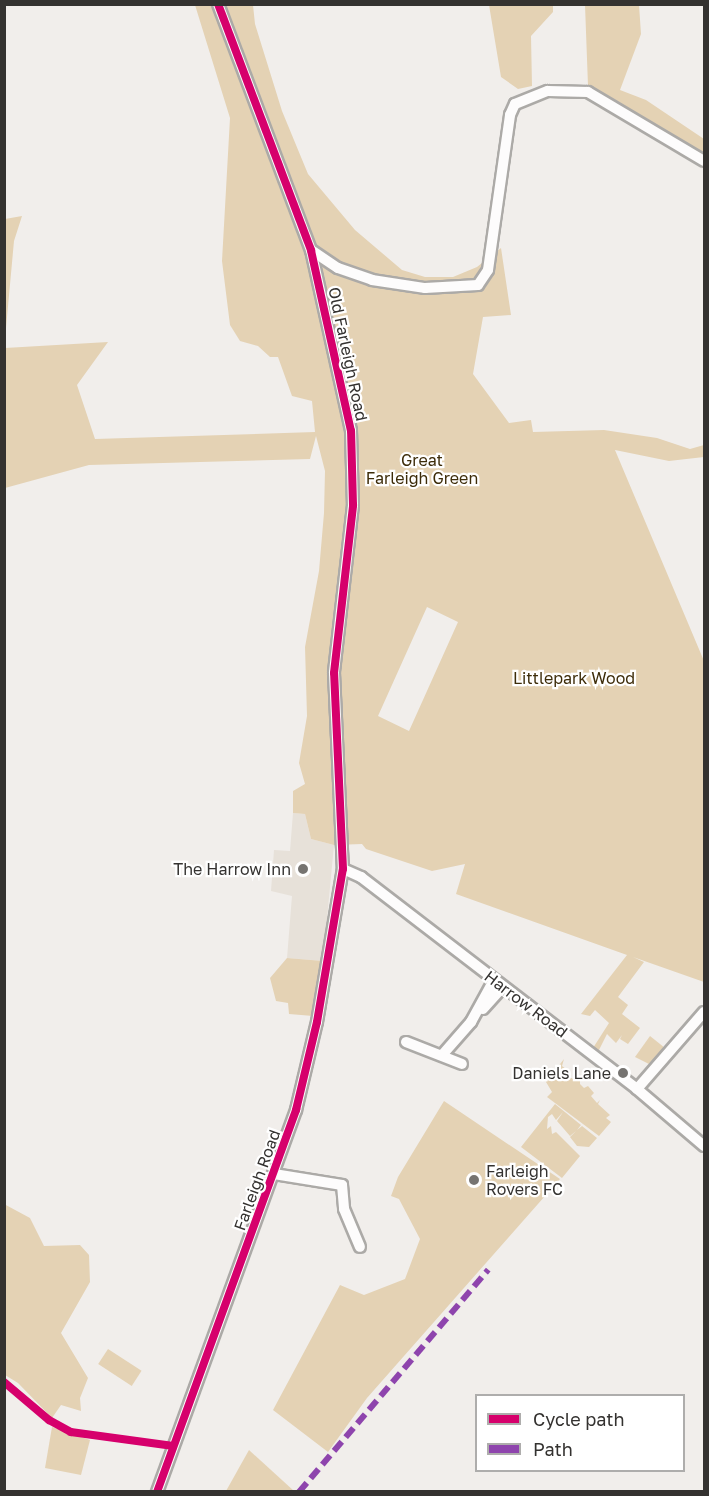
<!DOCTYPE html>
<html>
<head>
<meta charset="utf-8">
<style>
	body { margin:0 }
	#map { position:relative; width:709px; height:1496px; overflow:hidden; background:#f1eeeb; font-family:"Golos Text",sans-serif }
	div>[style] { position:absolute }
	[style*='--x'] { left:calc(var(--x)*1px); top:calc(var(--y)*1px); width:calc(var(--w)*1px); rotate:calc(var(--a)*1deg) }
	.built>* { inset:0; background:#e7e1d9 }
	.green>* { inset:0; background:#e4d2b4; transform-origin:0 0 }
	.roads { filter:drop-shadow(2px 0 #acaaa7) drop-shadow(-2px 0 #acaaa7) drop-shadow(0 2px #acaaa7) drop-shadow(0 -2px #acaaa7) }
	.minor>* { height:10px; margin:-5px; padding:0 5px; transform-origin:5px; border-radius:5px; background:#fdfcfc }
	.quiet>* { height:6px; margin-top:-3px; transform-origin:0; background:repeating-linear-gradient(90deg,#8e44ad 0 12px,transparent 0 18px) }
	.cycleway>* { height:8px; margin:-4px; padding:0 4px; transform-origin:4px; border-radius:4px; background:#d6006c }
	.dots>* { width:16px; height:16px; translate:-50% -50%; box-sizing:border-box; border:3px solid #fff; border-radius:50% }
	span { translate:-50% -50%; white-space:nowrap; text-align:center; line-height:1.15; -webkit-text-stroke:4.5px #fff; paint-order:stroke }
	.street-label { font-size:16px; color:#343230 }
	.park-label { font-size:16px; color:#3d2c09 }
	.poi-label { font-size:16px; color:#343230 }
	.right { translate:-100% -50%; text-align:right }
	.left { translate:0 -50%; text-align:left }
	.frame { position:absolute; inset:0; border:6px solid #343230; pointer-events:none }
	.legend { position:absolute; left:475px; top:1394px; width:210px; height:78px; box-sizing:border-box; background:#fff; border:2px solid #aeadac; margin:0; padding:8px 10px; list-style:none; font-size:18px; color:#343230 }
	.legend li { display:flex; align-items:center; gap:12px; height:30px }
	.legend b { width:30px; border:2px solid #aeadac }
</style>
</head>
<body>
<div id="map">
	<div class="built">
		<i style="clip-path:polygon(293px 813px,305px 814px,311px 839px,334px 845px,323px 961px,287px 958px,292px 896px,271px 891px,274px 850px,290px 851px)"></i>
	</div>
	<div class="green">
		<i style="clip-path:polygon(evenodd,195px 5px,253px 5px,255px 24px,282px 111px,308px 174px,355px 230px,402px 270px,425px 277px,453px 277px,477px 267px,501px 248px,511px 315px,483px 317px,473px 374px,509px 423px,531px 420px,533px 432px,604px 430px,657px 438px,690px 449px,704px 445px,704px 457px,669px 461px,615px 450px,704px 661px,704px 982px,633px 957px,644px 962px,618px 997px,628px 1005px,622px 1014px,640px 1028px,628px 1044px,620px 1039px,622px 1035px,616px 1043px,607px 1034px,598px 1052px,593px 1048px,609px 1023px,595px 1010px,590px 1016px,581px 1014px,627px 955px,456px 894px,465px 864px,432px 871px,366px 849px,362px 844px,334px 845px,311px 839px,305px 814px,293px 813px,293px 791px,305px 784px,299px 763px,307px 716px,305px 647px,319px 571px,324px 513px,325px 471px,316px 436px,310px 459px,89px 465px,5px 488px,5px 348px,108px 342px,77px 385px,95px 439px,315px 432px,312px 401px,292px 396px,278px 357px,270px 357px,258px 346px,240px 341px,230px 325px,222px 261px,230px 118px,195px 5px,427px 607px,458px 622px,409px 731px,378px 716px,427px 607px)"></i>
		<i style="clip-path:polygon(489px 5px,553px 5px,553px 12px,531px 36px,532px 86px,518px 89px,501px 77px)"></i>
		<i style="clip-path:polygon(585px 5px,639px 5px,641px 34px,620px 90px,646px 100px,704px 139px,704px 157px,619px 108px,588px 86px)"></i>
		<i style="clip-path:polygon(22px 216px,14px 241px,5px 339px,5px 219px)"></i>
		<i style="clip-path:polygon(287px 958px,323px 961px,313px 1016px,289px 1014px,288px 1003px,276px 1001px,270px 978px)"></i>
		<i style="clip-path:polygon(650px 1036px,665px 1048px,651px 1065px,635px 1057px)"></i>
		<i style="clip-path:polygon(564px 1059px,562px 1066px,570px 1072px,568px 1076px,573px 1079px,580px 1077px,580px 1084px,584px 1088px,588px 1086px,594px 1093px,591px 1096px,597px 1103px,600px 1100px,598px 1104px,610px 1115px,606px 1118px,611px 1122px,599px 1136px,547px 1097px,552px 1092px,546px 1082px)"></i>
		<i style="clip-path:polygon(444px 1101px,560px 1179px,367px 1398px,328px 1452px,273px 1410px,340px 1285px,364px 1295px,405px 1279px,420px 1239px,399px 1199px,391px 1196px,398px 1177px)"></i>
		<i style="clip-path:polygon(555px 1104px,581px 1125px,577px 1130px,582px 1126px,597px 1138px,589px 1147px,577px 1146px,570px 1137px,576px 1131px,570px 1136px,557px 1121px,563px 1112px,556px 1120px,552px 1114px,548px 1117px,547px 1129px,551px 1126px,552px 1134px,556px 1132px,580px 1156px,562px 1178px,521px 1147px)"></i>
		<i style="clip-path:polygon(4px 1204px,30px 1218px,44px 1246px,80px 1245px,89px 1255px,90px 1282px,61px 1333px,88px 1378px,80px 1398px,81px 1411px,61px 1405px,52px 1418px,18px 1383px,5px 1375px)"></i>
		<i style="left:108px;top:1349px;width:40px;height:18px;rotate:33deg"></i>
		<i style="clip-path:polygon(52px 1427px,90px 1440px,81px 1475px,45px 1468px)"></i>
		<i style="clip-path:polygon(249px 1450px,294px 1491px,226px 1491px)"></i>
	</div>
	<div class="roads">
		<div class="minor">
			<i style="--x:218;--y:4;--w:263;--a:69.3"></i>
			<i style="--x:311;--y:250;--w:185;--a:77.5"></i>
			<i style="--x:351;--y:431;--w:74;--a:88.5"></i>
			<i style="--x:353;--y:505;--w:169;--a:96.5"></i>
			<i style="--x:334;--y:673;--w:196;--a:87.4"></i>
			<i style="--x:311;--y:250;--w:32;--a:34"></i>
			<i style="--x:338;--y:268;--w:36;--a:19"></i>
			<i style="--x:372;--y:280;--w:54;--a:8.6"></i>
			<i style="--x:425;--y:288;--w:53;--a:-3.2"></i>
			<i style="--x:478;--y:285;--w:18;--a:-56"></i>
			<i style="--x:488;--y:270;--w:157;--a:-81.9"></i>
			<i style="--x:510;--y:115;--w:12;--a:-66"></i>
			<i style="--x:515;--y:104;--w:35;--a:-22"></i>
			<i style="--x:548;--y:91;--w:40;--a:1.4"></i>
			<i style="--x:588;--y:92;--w:135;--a:30.7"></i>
			<i style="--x:343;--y:869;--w:20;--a:24"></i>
			<i style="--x:361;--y:877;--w:348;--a:37.5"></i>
			<i style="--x:637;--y:1089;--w:88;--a:40.4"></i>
			<i style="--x:483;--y:1009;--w:30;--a:-48"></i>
			<i style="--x:406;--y:1042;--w:60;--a:21.4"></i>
			<i style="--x:443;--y:1054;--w:43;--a:-48.8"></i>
			<i style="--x:471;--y:1022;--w:48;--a:-61.3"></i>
			<i style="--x:637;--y:1089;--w:102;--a:-49"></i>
			<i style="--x:274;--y:1174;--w:69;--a:9.2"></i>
			<i style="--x:342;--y:1185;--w:24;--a:85"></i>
			<i style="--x:344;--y:1209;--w:41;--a:67.2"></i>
			<i style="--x:157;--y:1492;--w:407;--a:-70"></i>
			<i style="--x:296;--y:1110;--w:90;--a:-76.6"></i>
			<i style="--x:317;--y:1022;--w:155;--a:-80.4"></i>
		</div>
	</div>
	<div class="quiet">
		<i style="--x:299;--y:1492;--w:292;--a:-49.6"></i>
	</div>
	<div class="cycleway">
		<i style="--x:4;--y:1382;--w:59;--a:40.2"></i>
		<i style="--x:49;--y:1420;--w:25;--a:29"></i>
		<i style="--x:71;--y:1432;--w:103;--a:7.8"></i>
		<i style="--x:157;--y:1492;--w:407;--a:-70"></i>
		<i style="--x:296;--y:1110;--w:90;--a:-76.6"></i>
		<i style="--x:317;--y:1022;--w:155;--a:-80.4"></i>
		<i style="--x:343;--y:869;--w:196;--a:-92.6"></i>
		<i style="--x:334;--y:673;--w:169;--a:-83.5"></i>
		<i style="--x:353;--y:505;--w:74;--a:-91.5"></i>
		<i style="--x:351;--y:431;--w:185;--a:-102.5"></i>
		<i style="--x:311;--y:250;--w:263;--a:-110.7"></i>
	</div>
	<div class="dots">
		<i style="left:303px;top:869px;background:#767471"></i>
		<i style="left:623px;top:1073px;background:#767471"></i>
		<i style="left:474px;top:1180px;background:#767471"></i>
	</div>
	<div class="street-label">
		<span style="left:348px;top:354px;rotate:78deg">Old Farleigh Road</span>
		<span style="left:526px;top:1004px;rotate:37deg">Harrow Road</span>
		<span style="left:257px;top:1180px;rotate:-70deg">Farleigh Road</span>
	</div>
	<div class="park-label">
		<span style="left:422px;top:469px">Great<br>Farleigh Green</span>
		<span style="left:574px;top:678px">Littlepark Wood</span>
	</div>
	<div class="poi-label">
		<span class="right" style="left:291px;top:869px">The Harrow Inn</span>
		<span class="right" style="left:611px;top:1073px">Daniels Lane</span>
		<span class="left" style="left:486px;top:1180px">Farleigh<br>Rovers FC</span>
	</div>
	<div class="frame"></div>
	<ul class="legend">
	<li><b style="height:8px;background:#d6006c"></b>Cycle path</li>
	<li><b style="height:8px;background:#8e44ad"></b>Path</li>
	</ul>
</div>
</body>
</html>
